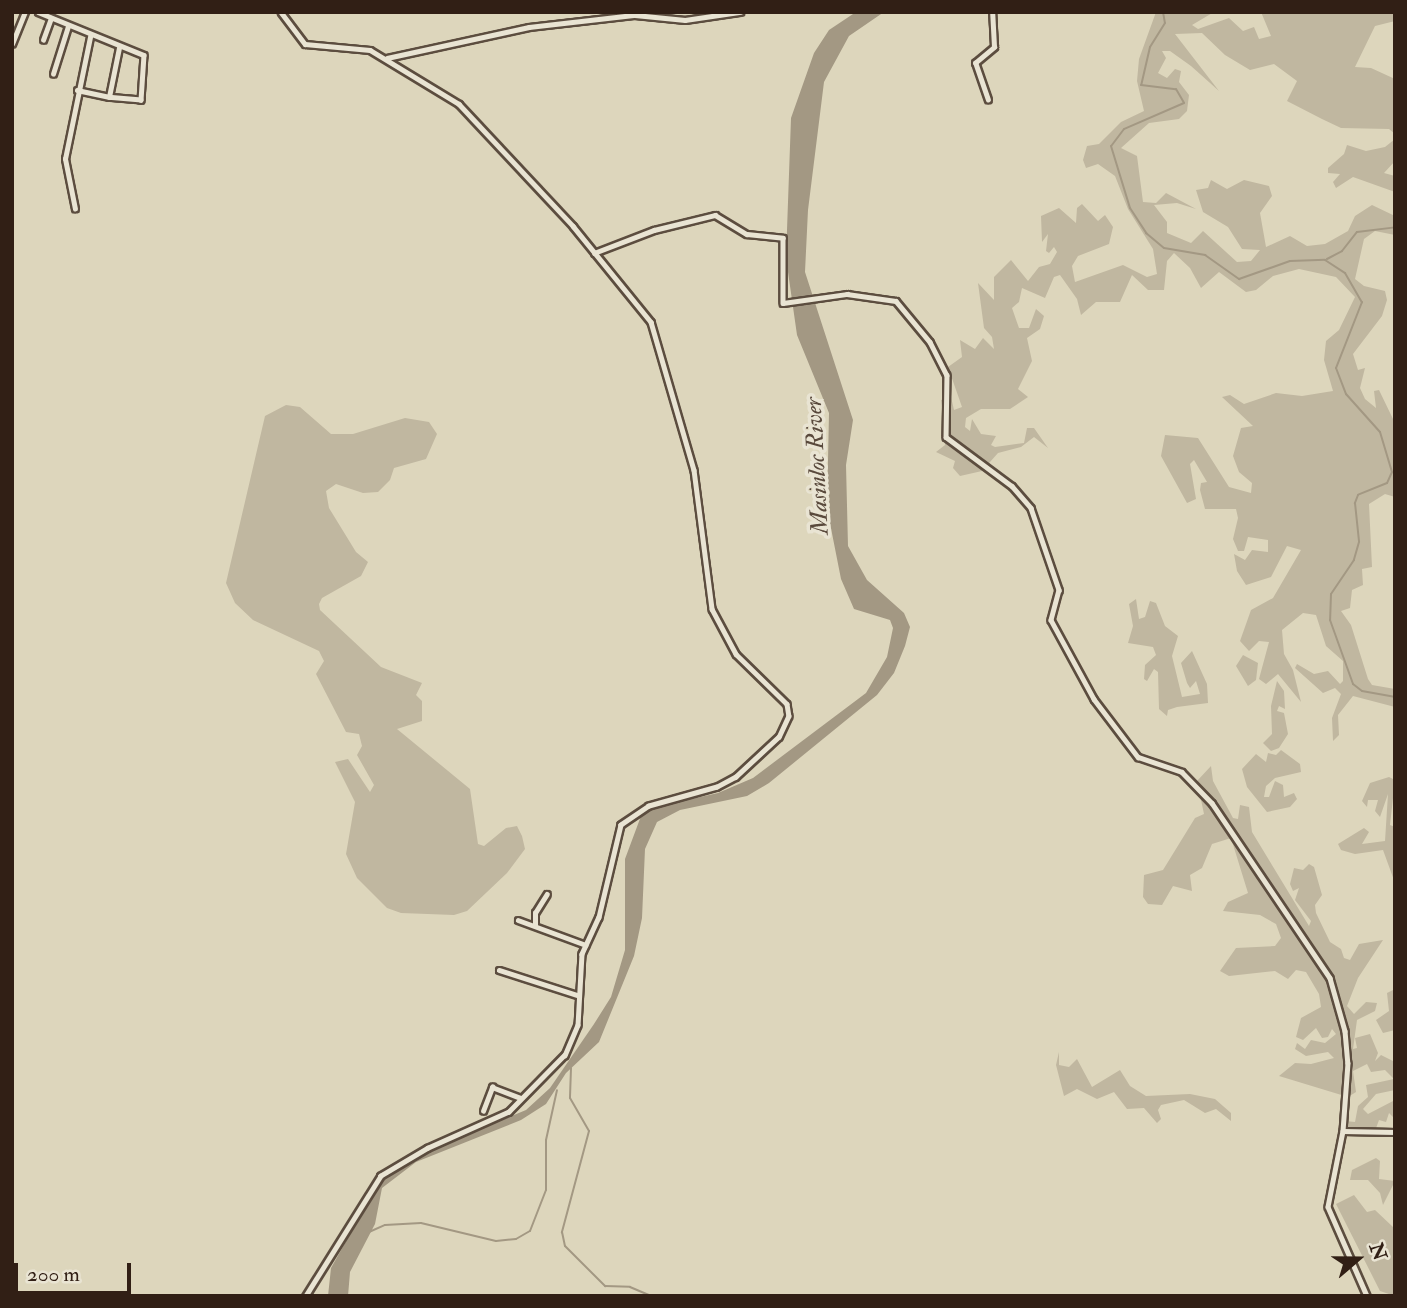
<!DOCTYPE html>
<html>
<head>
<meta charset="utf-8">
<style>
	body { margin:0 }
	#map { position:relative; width:1407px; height:1308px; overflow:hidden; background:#ddd6bc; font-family:"IM FELL Double Pica",serif }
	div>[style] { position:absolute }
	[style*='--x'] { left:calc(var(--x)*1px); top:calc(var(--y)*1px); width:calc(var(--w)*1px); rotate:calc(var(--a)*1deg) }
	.green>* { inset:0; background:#c0b7a0 }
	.water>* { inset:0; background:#a39883 }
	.stream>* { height:2px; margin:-1px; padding:0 1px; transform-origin:1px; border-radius:1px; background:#a39883 }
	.roads { filter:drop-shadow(2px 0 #5c4d3f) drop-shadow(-2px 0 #5c4d3f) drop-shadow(0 2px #5c4d3f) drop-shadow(0 -2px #5c4d3f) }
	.minor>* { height:4.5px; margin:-2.25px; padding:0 2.25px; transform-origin:2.25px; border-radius:2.25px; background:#e9e4d3 }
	span { translate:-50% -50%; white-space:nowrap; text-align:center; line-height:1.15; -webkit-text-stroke:7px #e9e4d3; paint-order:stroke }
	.water-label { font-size:24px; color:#59493c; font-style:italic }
	.frame { position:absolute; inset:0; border:14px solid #311f15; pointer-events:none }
	.north { position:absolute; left:1323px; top:1224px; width:70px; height:70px; -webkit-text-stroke:5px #e9e4d3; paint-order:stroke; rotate:70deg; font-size:19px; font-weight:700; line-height:28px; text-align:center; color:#311f15 }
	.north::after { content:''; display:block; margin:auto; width:24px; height:32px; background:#311f15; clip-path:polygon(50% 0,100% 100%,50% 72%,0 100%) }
	.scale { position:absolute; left:14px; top:1263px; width:117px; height:32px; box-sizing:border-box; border:4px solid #311f15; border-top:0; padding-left:9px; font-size:21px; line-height:24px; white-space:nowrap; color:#311f15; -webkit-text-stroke:5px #e9e4d3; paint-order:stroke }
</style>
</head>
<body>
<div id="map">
	<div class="green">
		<i style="clip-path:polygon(1156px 12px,1214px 12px,1192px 25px,1198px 29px,1229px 18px,1243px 31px,1254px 27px,1259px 39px,1271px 36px,1261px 12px,1395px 12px,1395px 21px,1375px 26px,1355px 67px,1371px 68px,1395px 79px,1395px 134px,1389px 129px,1341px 128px,1322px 119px,1287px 101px,1297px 81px,1274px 64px,1250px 70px,1225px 55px,1202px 33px,1175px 34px,1219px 91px,1191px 66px,1170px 51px,1162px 51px,1166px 58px,1158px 73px,1167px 78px,1175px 69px,1181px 71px,1179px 82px,1189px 95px,1187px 111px,1179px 119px,1149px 123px,1121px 148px,1137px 156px,1143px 202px,1156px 203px,1166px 193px,1196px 209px,1177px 203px,1154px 205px,1167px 222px,1167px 233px,1191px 243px,1203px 231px,1237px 262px,1251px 261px,1260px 250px,1242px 249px,1228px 227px,1203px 212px,1196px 190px,1208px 188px,1211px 180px,1227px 189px,1244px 180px,1269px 186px,1272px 196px,1260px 213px,1266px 247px,1290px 236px,1307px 246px,1325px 244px,1348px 231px,1355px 216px,1372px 205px,1395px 216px,1395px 235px,1375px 231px,1364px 239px,1355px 279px,1364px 286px,1385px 291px,1387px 300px,1382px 316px,1353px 354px,1358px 370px,1365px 368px,1360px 388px,1365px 399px,1376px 408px,1374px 391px,1379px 390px,1393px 419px,1395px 497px,1385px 494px,1369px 504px,1372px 567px,1362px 569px,1363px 585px,1352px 590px,1350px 608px,1341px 611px,1351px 625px,1368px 679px,1372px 685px,1395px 689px,1395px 707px,1353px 696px,1338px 715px,1339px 735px,1333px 741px,1332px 718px,1341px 694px,1335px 688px,1323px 693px,1295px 668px,1297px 664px,1314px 674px,1328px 671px,1340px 684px,1343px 681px,1343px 661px,1326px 646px,1316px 615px,1303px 613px,1282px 630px,1284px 654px,1293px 670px,1301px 702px,1278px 674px,1266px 684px,1259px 679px,1269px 642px,1259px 641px,1249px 651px,1240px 641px,1251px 610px,1273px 598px,1301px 550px,1287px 546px,1271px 577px,1246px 585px,1237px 571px,1234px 554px,1245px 560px,1252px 550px,1268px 552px,1268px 540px,1248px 537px,1244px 551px,1238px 551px,1233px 539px,1238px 518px,1236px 509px,1205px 509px,1200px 490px,1201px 483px,1207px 482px,1194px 460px,1190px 464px,1196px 499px,1187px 503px,1161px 456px,1165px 435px,1198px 438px,1229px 487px,1251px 493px,1252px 483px,1239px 472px,1233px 456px,1241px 428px,1253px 426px,1222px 397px,1230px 395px,1244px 404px,1276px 393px,1302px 396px,1333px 391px,1324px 360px,1326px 341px,1339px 330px,1355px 297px,1336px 277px,1299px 269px,1273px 276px,1256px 290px,1246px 292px,1219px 272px,1201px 288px,1190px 268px,1174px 253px,1167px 261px,1164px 290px,1148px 290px,1132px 275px,1120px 302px,1096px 302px,1081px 315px,1077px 299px,1060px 275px,1054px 277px,1045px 298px,1022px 288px,1019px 302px,1012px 308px,1019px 328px,1029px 328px,1036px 309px,1044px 316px,1040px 329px,1027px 338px,1032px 361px,1018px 389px,1028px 397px,1010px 409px,981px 409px,966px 418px,965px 427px,970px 431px,972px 419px,981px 434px,996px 436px,991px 445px,995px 447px,1024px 443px,1027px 428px,1034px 428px,1048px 448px,1034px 437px,1021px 447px,998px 453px,982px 471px,960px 476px,953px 468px,955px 461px,936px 452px,945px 445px,941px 400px,951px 397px,954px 410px,962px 407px,948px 367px,962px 357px,960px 340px,975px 349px,983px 338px,994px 349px,992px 337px,984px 328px,978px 283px,994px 300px,994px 277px,1011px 260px,1028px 281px,1039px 267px,1050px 264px,1057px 252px,1054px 247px,1049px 253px,1046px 251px,1048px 234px,1042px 242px,1041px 216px,1059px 208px,1076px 223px,1077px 208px,1082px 204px,1098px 221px,1105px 215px,1113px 227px,1109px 244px,1078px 256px,1072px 266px,1075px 282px,1123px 265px,1147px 277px,1157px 274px,1153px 249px,1128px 209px,1115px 176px,1098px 164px,1086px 168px,1083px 160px,1087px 146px,1099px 144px,1121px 122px,1144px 111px,1137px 81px,1139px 59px)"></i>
		<i style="clip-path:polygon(1395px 139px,1395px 161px,1384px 173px,1395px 176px,1395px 192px,1353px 177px,1336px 188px,1333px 182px,1340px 174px,1328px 173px,1328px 168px,1344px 154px,1347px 145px,1366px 151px,1385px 147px)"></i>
		<i style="clip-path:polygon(286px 405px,300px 407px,331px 434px,353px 434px,405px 418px,429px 422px,437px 434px,426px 459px,394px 468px,390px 480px,378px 492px,363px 493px,336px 484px,326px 491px,329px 508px,356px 552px,368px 562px,361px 576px,322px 598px,319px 604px,320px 610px,381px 667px,422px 683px,416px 695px,422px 701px,422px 721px,397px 729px,470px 789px,478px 844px,484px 846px,506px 828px,517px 826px,522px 836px,525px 849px,507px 873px,467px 911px,454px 915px,401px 913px,387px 908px,357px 878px,346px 854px,355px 802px,335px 762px,348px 759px,370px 792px,374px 785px,357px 755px,362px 746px,359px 734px,346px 732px,316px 674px,324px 661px,319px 651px,253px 620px,235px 603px,226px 583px,265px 416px)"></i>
		<i style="clip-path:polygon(1136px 599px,1139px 619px,1145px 617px,1150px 601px,1156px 603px,1165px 626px,1178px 636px,1172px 656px,1182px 697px,1200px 694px,1196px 681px,1190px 688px,1187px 683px,1181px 663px,1192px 651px,1207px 684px,1208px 703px,1177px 707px,1168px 710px,1167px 716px,1159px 709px,1158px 672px,1154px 669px,1147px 681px,1144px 679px,1145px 665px,1156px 655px,1153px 647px,1128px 643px,1133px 626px,1129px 604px)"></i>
		<i style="clip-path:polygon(1243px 655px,1258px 663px,1256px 680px,1248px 686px,1236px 666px)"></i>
		<i style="clip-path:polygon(1277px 681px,1284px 691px,1285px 709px,1279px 706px,1277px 711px,1284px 713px,1288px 734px,1279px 748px,1271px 751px,1263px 743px,1272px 734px,1271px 706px)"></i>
		<i style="clip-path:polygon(1281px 750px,1300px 764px,1301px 772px,1275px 778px,1266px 786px,1264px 797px,1269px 797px,1275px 781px,1283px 785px,1284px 797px,1294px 793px,1297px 799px,1290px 807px,1267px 812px,1247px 787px,1242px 769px,1256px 754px,1266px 762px,1268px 753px,1276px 755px)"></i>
		<i style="clip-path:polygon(1211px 766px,1213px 781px,1233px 818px,1238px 819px,1240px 805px,1249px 807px,1252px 832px,1309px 926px,1311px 921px,1295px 900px,1299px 888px,1293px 891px,1290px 884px,1294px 868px,1303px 870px,1309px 864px,1314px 867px,1322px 895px,1315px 905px,1316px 913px,1330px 942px,1341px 949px,1344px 958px,1350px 960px,1359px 944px,1383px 940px,1358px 978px,1347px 1006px,1354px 1014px,1366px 1002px,1377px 1003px,1375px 1011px,1357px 1020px,1353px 1049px,1357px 1048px,1355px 1038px,1370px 1034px,1378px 1053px,1375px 1061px,1381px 1055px,1395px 1062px,1395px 1090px,1376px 1094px,1363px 1109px,1368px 1114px,1395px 1100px,1395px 1119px,1389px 1113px,1386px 1122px,1379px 1120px,1375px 1131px,1347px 1129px,1345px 1121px,1355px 1122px,1358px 1106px,1368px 1097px,1366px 1085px,1394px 1079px,1385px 1070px,1371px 1072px,1367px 1064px,1353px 1071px,1356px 1092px,1348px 1097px,1279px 1076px,1295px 1063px,1311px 1064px,1334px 1058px,1328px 1052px,1306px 1056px,1295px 1049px,1297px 1043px,1305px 1049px,1311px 1040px,1325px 1043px,1336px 1034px,1332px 1029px,1328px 1037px,1322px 1038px,1316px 1028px,1303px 1040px,1296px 1037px,1301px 1018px,1321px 1007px,1319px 994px,1306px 972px,1296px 970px,1288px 979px,1275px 971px,1229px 976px,1220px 971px,1236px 948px,1275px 946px,1281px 938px,1276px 924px,1260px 915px,1223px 911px,1228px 902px,1248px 893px,1231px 838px,1212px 844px,1202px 868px,1190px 875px,1192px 891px,1173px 886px,1162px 905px,1148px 904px,1143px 897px,1144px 875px,1163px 870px,1195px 818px,1204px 814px,1197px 781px)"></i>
		<i style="clip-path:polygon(1389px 777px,1395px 780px,1390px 825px,1395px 827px,1395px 883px,1383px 850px,1355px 854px,1341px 850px,1338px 844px,1364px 828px,1369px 832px,1362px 844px,1385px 841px,1388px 794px,1380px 817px,1375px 811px,1378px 800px,1368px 800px,1367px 807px,1362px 801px,1370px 783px)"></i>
		<i style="clip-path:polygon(1395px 989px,1395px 1030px,1383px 1033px,1376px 1020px,1389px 1011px,1387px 993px)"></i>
		<i style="clip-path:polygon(1059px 1052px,1059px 1065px,1069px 1067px,1077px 1059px,1092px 1087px,1120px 1070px,1130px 1086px,1146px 1096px,1190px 1094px,1215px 1099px,1231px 1113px,1231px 1121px,1216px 1109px,1205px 1113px,1184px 1100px,1161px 1105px,1158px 1110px,1161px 1119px,1157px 1123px,1144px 1108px,1127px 1109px,1114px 1092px,1097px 1099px,1077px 1089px,1064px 1096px,1056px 1065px)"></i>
		<i style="clip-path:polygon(1376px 1158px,1380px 1161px,1379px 1179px,1395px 1181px,1383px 1205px,1380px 1193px,1368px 1180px,1350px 1180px,1352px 1170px)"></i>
		<i style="clip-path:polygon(1354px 1195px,1367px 1212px,1375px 1210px,1393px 1227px,1395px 1296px,1380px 1291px,1336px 1204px)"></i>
	</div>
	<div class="water">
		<i style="clip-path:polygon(856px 12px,884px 12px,849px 36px,824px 82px,808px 210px,805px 272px,853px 420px,846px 465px,848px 546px,867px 580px,904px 613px,910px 627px,905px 646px,894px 673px,877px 695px,769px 783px,747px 796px,680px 810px,657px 822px,645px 849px,642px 918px,634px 956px,599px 1042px,566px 1073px,546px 1104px,521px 1120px,416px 1162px,382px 1188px,375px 1224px,350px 1272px,348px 1296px,328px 1296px,331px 1268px,380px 1181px,420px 1154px,526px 1110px,550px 1088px,594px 1024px,611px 997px,625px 950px,625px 859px,641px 816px,656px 807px,718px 793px,753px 778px,866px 693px,887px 657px,893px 628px,890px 620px,854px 609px,841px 579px,827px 508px,829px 413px,797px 335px,786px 258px,791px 118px,814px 53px,829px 30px)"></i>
	</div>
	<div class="stream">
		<i style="--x:1163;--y:12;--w:11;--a:80"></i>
		<i style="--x:1165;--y:23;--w:28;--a:122"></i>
		<i style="--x:1150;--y:47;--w:39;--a:103"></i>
		<i style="--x:1141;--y:85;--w:35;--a:7"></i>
		<i style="--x:1176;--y:89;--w:16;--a:60"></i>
		<i style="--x:1184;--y:103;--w:65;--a:156.6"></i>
		<i style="--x:1124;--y:129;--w:21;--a:127"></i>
		<i style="--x:1111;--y:146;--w:65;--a:73"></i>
		<i style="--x:1130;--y:208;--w:30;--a:57"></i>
		<i style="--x:1146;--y:233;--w:23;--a:40"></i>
		<i style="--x:1164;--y:248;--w:42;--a:9.7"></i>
		<i style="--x:1205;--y:255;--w:42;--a:35.2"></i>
		<i style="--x:1239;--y:279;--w:54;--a:-19.4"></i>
		<i style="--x:1290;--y:261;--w:35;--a:-2"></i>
		<i style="--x:1325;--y:260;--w:24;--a:33"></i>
		<i style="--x:1345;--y:273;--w:34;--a:60"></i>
		<i style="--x:1362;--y:302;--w:71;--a:111.5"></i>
		<i style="--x:1336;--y:368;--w:28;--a:69"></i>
		<i style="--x:1346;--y:394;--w:51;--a:48.2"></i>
		<i style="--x:1380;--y:432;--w:42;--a:73.3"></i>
		<i style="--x:1392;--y:472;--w:12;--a:114"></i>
		<i style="--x:1387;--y:483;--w:31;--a:158"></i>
		<i style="--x:1358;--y:495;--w:9;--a:111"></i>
		<i style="--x:1355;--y:503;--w:39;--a:84"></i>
		<i style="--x:1359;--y:542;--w:19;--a:106"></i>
		<i style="--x:1354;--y:560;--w:41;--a:124.1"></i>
		<i style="--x:1331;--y:594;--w:26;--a:92"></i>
		<i style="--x:1330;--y:620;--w:68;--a:70.2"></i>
		<i style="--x:1353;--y:684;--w:11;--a:38"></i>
		<i style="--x:1362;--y:691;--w:34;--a:10"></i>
		<i style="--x:1327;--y:259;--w:17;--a:-28"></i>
		<i style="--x:1342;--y:251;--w:24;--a:-52"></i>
		<i style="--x:1357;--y:232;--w:38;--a:-7"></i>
		<i style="--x:571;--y:1068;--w:30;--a:92"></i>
		<i style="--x:570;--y:1098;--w:38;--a:60"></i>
		<i style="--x:589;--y:1131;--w:105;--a:105"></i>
		<i style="--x:562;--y:1232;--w:14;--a:78"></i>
		<i style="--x:565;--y:1246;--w:57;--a:45"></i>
		<i style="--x:605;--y:1286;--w:25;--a:2"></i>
		<i style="--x:630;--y:1287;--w:23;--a:23"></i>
		<i style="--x:369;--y:1232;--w:17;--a:-24"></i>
		<i style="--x:385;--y:1225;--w:36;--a:-3"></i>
		<i style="--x:421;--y:1223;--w:77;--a:13.5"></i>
		<i style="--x:496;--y:1241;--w:20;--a:-6"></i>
		<i style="--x:516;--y:1239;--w:16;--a:-30"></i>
		<i style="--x:530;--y:1231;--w:44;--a:-68.7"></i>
		<i style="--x:546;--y:1190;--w:50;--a:-90"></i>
		<i style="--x:546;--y:1140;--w:51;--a:-77.6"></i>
	</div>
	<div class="roads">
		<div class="minor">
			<i style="--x:38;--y:12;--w:114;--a:22.1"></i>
			<i style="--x:144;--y:55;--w:45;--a:93.8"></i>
			<i style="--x:141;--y:100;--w:32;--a:-175"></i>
			<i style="--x:281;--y:12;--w:40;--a:53"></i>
			<i style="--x:305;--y:44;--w:65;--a:5.3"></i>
			<i style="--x:370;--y:50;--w:104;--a:31.2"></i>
			<i style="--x:459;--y:104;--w:167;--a:46.9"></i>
			<i style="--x:573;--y:226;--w:124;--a:50.9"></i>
			<i style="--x:651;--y:322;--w:154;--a:73.8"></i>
			<i style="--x:694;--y:470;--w:140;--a:82.6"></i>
			<i style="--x:712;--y:609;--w:51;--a:61.9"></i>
			<i style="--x:736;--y:654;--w:71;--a:44.4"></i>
			<i style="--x:787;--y:704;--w:12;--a:81"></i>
			<i style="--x:789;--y:716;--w:23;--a:115"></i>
			<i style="--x:779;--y:737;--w:59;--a:137.1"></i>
			<i style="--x:736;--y:777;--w:21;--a:152"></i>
			<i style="--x:717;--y:787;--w:71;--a:164.4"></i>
			<i style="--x:649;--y:806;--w:34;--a:146"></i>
			<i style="--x:621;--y:825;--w:95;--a:103.4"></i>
			<i style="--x:599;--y:917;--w:41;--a:114.7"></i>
			<i style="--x:582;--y:954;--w:71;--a:93.2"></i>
			<i style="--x:578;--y:1025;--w:33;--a:113"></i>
			<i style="--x:565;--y:1055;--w:80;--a:134.5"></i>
			<i style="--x:509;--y:1112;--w:89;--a:156"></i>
			<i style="--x:428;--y:1148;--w:55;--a:149.2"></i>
			<i style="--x:381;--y:1176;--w:142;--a:122"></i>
			<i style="--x:43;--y:40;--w:23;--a:-70"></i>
			<i style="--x:12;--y:44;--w:35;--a:-68"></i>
			<i style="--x:387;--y:58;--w:145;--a:-12.3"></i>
			<i style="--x:529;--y:27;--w:107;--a:-6.5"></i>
			<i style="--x:635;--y:15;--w:50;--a:5.7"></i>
			<i style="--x:685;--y:20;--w:56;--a:-8.3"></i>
			<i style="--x:53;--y:74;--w:50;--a:-72.6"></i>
			<i style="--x:77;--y:90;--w:33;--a:12"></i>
			<i style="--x:109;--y:97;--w:50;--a:-78.5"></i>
			<i style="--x:988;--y:100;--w:39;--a:-109"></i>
			<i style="--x:975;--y:63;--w:25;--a:-40"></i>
			<i style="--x:994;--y:47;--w:35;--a:-93"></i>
			<i style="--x:75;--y:209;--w:51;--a:-101.3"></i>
			<i style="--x:65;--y:159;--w:125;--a:-78.4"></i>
			<i style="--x:594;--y:253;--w:64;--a:-21"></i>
			<i style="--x:654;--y:230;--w:63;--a:-13.8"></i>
			<i style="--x:715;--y:215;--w:37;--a:31"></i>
			<i style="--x:747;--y:234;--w:36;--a:6"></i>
			<i style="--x:783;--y:238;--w:65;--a:90"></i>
			<i style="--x:783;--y:303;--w:65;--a:-8"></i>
			<i style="--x:847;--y:294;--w:49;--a:8.1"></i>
			<i style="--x:896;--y:301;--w:53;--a:50.3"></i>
			<i style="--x:930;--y:342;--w:37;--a:63"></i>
			<i style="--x:947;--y:375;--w:62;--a:90.9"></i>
			<i style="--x:946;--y:437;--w:82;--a:36.6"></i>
			<i style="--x:1012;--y:486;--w:29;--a:49"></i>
			<i style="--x:1031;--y:508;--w:87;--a:71.1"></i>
			<i style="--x:1059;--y:590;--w:31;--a:105"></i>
			<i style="--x:1051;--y:620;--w:90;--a:61.4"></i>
			<i style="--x:1094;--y:699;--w:73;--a:52.8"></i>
			<i style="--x:1138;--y:757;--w:46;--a:18.8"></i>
			<i style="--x:1182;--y:772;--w:43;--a:45.9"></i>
			<i style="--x:1212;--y:803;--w:211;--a:56"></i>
			<i style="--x:1330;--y:978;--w:55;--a:74.2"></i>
			<i style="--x:1345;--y:1031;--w:32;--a:85"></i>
			<i style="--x:1348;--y:1063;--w:68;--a:94.2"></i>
			<i style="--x:1343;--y:1131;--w:77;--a:101.2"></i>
			<i style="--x:1328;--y:1207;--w:97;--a:66.3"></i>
			<i style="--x:518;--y:920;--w:72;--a:20.2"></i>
			<i style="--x:535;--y:926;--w:13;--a:-90"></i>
			<i style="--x:535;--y:913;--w:22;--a:-58"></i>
			<i style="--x:499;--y:970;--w:82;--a:17.8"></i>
			<i style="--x:483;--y:1111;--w:26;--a:-69"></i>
			<i style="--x:492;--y:1087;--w:30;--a:21"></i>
			<i style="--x:1343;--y:1131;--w:52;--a:1.1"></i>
		</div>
	</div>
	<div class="water-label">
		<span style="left:817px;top:466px;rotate:-93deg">Masinloc River</span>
	</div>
	<div class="frame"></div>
	<div class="north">N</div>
	<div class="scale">200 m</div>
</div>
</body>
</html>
